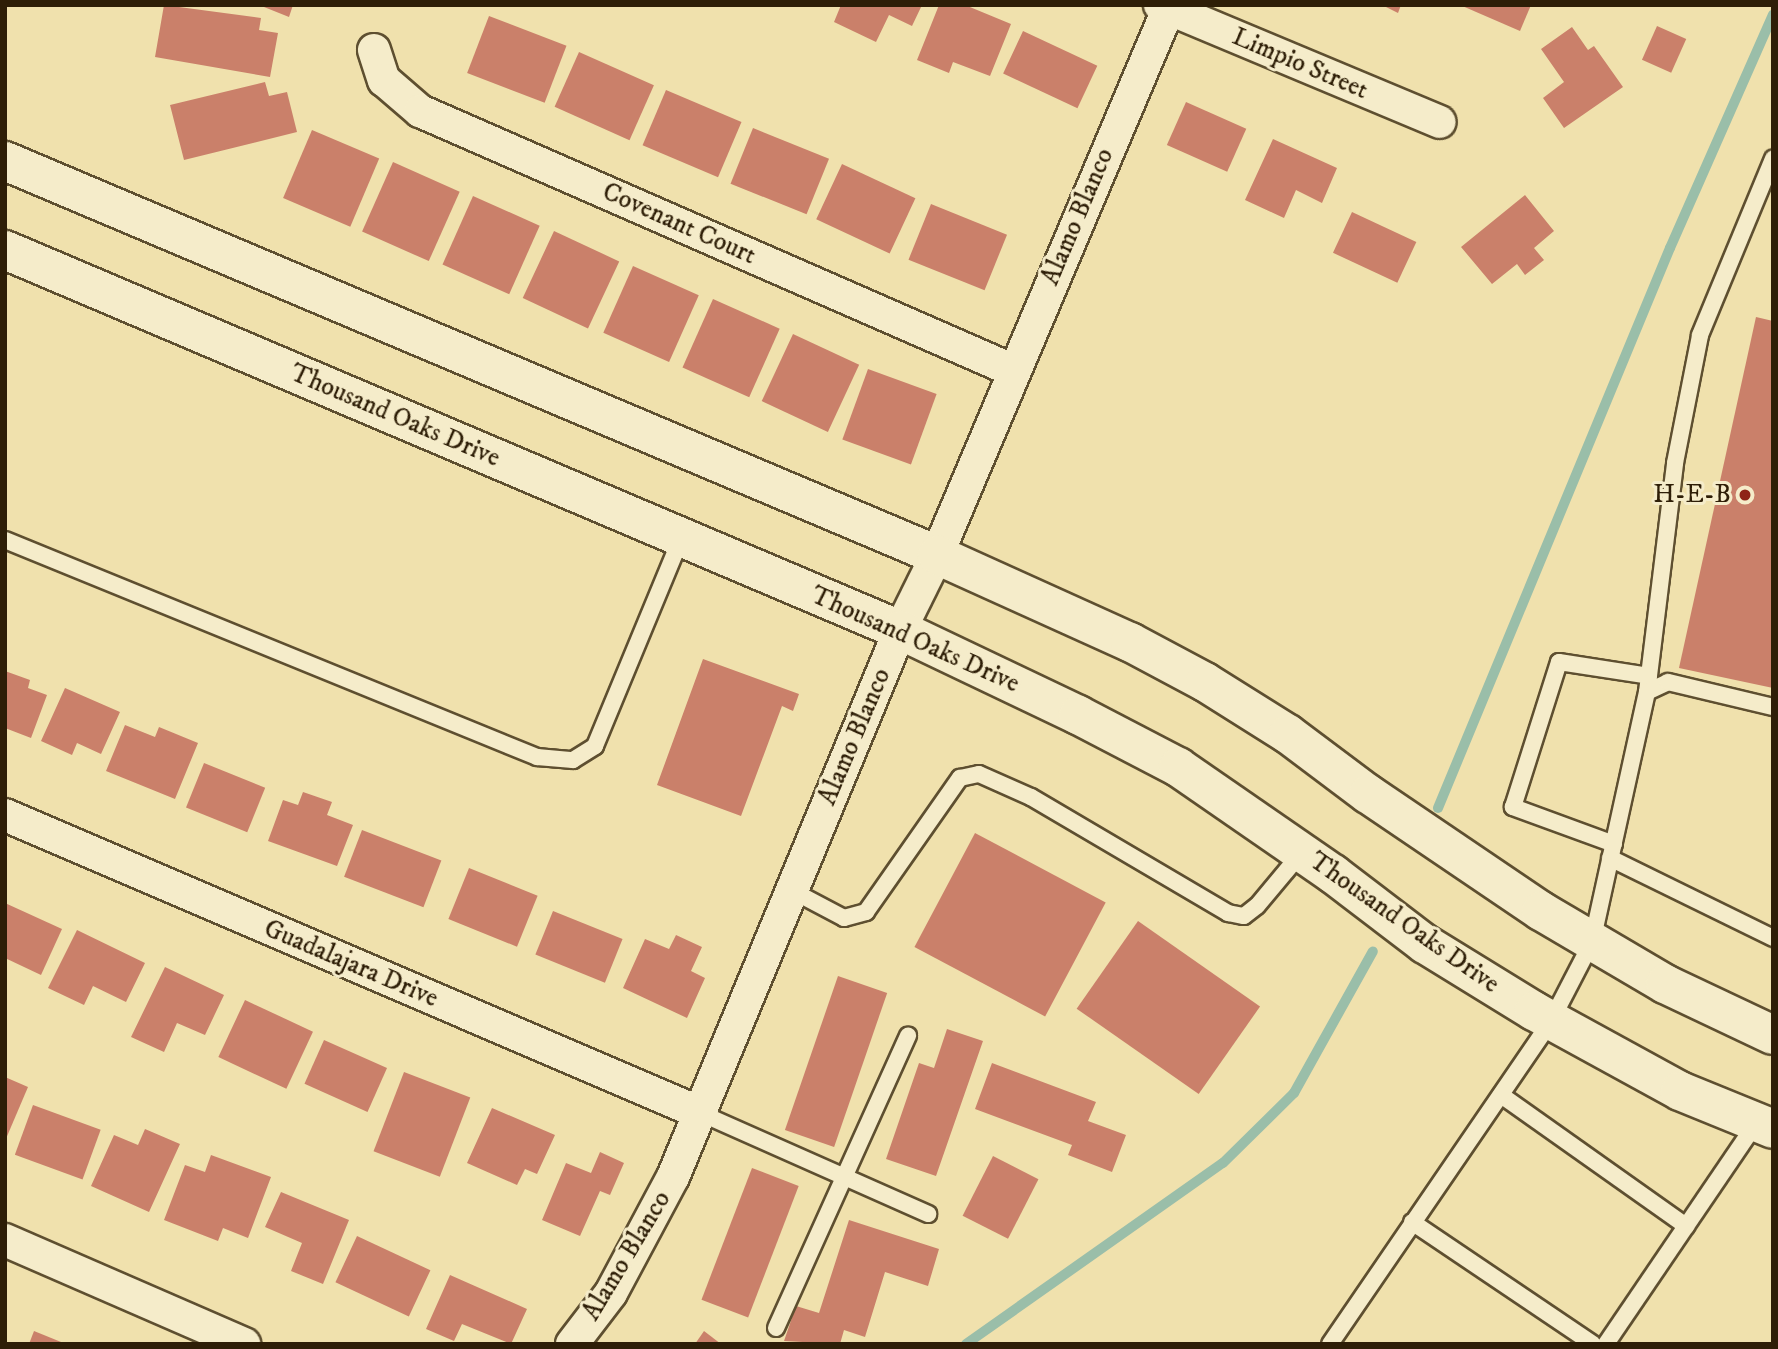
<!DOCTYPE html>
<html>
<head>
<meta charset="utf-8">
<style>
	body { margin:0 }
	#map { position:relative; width:1778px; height:1349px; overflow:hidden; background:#f0e1ad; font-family:"IM FELL DW Pica",serif }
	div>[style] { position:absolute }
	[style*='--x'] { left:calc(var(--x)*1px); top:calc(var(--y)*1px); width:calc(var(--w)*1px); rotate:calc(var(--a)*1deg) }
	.stream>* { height:10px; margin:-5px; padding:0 5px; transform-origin:5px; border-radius:5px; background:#9abea9 }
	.building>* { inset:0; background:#ca806a; transform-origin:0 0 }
	.roads { filter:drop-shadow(2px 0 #5e4f30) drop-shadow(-2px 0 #5e4f30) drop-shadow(0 2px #5e4f30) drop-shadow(0 -2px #5e4f30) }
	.service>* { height:16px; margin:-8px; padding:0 8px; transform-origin:8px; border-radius:8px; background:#f5ecca }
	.minor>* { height:32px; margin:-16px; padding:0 16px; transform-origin:16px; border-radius:16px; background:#f5ecca }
	.secondary>* { height:38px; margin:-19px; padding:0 19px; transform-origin:19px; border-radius:19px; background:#f5ecca }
	.dots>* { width:19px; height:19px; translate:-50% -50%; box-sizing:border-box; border:4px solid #f5ecca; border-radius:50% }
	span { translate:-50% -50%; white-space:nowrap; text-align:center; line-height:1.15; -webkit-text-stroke:6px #f5ecca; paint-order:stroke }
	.street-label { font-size:26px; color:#2e1e07 }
	.poi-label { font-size:26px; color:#2e1e07 }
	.right { translate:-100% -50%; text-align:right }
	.frame { position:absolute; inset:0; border:7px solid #2e1e07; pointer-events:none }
</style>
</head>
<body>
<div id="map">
	<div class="stream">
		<i style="--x:1438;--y:808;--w:606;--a:-67.5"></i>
		<i style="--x:1670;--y:248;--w:255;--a:-66.2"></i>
		<i style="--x:966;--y:1344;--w:314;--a:-35.2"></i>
		<i style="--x:1223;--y:1163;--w:100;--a:-44.6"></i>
		<i style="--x:1294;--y:1093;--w:162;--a:-60.9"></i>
	</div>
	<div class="building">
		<i style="clip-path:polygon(164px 5px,261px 18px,259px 30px,278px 33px,270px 77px,155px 57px)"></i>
		<i style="clip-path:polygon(259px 5px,293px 5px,289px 17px)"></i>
		<i style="clip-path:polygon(841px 5px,922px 5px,912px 26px,889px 15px,876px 42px,834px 22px)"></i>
		<i style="clip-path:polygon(939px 5px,965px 5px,1011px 24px,990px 76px,953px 62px,949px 73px,917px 60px)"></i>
		<i style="clip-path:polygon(1382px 5px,1401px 5px,1398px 13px)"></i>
		<i style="clip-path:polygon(1460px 5px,1531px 5px,1520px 31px)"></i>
		<i style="left:489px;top:16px;width:83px;height:61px;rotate:21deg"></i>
		<i style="left:1657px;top:26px;width:32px;height:37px;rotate:24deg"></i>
		<i style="clip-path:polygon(1572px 27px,1588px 50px,1594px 46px,1623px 87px,1564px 128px,1543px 98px,1564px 82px,1541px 49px)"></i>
		<i style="left:1023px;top:31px;width:82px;height:47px;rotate:25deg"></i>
		<i style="left:579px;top:52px;width:82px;height:60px;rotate:24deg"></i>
		<i style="clip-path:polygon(265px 82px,269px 96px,287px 92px,297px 132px,184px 160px,170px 105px)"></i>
		<i style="left:666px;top:90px;width:82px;height:60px;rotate:23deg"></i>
		<i style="left:1186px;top:102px;width:66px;height:47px;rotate:24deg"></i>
		<i style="left:753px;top:128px;width:82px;height:60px;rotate:22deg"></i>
		<i style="left:312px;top:130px;width:73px;height:74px;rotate:23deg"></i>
		<i style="clip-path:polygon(1273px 139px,1337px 168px,1322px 203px,1296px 190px,1284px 218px,1245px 200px)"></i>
		<i style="left:393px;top:162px;width:73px;height:76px;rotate:24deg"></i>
		<i style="left:842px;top:164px;width:81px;height:61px;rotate:25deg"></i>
		<i style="clip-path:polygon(1525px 195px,1554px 231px,1534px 248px,1544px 260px,1525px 275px,1517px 264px,1492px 284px,1461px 247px)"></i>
		<i style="left:473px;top:196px;width:73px;height:75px;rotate:24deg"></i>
		<i style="left:931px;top:204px;width:82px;height:60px;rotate:22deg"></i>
		<i style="left:1352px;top:212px;width:71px;height:45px;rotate:25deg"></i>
		<i style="left:554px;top:231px;width:72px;height:74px;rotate:25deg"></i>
		<i style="left:633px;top:266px;width:72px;height:73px;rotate:24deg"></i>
		<i style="left:713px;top:299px;width:73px;height:75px;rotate:24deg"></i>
		<i style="clip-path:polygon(1756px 317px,1773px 321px,1773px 688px,1679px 668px)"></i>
		<i style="left:793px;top:334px;width:73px;height:74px;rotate:25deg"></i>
		<i style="left:868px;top:369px;width:73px;height:75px;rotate:20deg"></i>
		<i style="clip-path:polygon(703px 659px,799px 694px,793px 711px,782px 706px,741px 816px,657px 785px)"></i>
		<i style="clip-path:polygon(5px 671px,30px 680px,28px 688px,47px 695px,31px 738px,5px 728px)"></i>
		<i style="clip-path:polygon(65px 688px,120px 712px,101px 754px,77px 743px,72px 755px,41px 741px)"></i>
		<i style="clip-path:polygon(125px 725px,155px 737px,159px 727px,198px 743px,175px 799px,106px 771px)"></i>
		<i style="left:204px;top:763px;width:66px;height:48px;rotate:22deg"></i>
		<i style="clip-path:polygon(303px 792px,332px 802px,327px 815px,353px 825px,337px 866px,268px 841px,283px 800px,298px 805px)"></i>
		<i style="left:362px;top:830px;width:85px;height:50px;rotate:21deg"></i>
		<i style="left:975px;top:833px;width:148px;height:129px;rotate:28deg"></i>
		<i style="left:469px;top:868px;width:74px;height:55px;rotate:22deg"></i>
		<i style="clip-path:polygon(5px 903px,62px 929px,41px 975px,5px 958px)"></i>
		<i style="left:553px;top:911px;width:75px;height:47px;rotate:22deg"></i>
		<i style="left:1138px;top:921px;width:149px;height:107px;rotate:35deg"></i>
		<i style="clip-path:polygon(77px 930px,145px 963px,126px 1002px,93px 986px,84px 1005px,48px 988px)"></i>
		<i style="clip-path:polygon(676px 935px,702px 947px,691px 971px,705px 978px,687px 1018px,623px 988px,645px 939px,669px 949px)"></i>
		<i style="clip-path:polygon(165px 967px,224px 995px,205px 1035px,177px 1023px,164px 1052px,131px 1037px)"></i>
		<i style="left:838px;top:976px;width:52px;height:163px;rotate:19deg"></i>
		<i style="left:245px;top:1000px;width:75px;height:63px;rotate:25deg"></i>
		<i style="clip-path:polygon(947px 1029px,983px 1041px,936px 1176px,886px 1159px,919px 1063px,934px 1068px)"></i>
		<i style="left:324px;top:1040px;width:69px;height:48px;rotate:24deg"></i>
		<i style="clip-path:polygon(992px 1063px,1096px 1102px,1088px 1121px,1126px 1135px,1112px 1172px,1068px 1155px,1072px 1145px,975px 1109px)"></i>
		<i style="left:404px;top:1072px;width:71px;height:85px;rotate:21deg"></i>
		<i style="clip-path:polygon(5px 1077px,28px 1087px,5px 1141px)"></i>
		<i style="left:33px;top:1105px;width:72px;height:53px;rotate:20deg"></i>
		<i style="clip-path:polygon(492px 1108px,555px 1135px,537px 1174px,525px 1169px,517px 1185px,467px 1163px)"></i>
		<i style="clip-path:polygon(145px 1129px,180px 1144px,149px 1212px,91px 1186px,114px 1135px,138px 1145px)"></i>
		<i style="clip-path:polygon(600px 1152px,624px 1163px,610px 1195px,600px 1191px,580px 1236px,542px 1220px,566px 1163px,591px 1173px)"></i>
		<i style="clip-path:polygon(211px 1155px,271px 1177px,248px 1238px,223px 1228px,218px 1241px,164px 1220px,185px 1165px,205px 1172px)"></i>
		<i style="left:993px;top:1156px;width:51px;height:67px;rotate:27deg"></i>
		<i style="left:752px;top:1168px;width:50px;height:141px;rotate:21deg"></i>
		<i style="clip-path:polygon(281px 1192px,349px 1220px,323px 1284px,291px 1271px,302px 1243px,265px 1227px)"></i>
		<i style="clip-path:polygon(849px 1220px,939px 1249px,928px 1286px,885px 1272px,865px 1337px,844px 1330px,840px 1344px,784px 1341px,796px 1306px,819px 1313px)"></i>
		<i style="left:357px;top:1236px;width:81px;height:51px;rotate:25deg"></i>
		<i style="clip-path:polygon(450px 1275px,527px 1309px,511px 1344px,462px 1324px,454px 1341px,426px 1329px)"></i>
		<i style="clip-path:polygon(34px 1331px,66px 1344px,29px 1344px)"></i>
		<i style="clip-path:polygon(704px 1331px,721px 1344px,695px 1344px)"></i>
	</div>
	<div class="roads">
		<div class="service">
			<i style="--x:5;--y:540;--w:575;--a:22.19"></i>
			<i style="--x:537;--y:757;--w:36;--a:5"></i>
			<i style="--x:573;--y:760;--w:26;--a:-32"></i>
			<i style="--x:595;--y:746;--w:225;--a:-67.5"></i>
			<i style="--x:1647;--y:692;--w:231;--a:-83"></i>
			<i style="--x:1675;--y:463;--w:130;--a:-78.9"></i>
			<i style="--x:1700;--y:335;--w:191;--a:-67.5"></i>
			<i style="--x:1614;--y:844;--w:108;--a:-159.9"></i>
			<i style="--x:1513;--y:807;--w:152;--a:-72.4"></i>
			<i style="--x:1559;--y:662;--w:91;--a:8.8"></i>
			<i style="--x:1610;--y:858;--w:182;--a:26.1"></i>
			<i style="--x:791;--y:890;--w:60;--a:27.8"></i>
			<i style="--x:844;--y:918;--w:23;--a:-15"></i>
			<i style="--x:866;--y:912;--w:164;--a:-55"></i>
			<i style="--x:960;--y:778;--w:19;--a:-12"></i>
			<i style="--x:979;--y:774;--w:57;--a:23.9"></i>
			<i style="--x:1031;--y:797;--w:229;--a:30.5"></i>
			<i style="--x:1228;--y:913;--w:16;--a:11"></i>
			<i style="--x:1244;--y:916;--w:16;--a:-38"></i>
			<i style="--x:1257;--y:906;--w:70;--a:-50.2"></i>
			<i style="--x:1501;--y:1095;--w:227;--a:35.3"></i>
			<i style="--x:698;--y:1112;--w:252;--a:23.9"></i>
			<i style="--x:1412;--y:1222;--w:218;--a:34"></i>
			<i style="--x:776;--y:1328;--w:321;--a:-65.7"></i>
			<i style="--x:1330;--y:1344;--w:391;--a:-55.6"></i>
			<i style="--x:1551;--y:1021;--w:89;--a:-62.6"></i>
			<i style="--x:1592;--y:942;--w:256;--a:-77.6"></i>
			<i style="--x:1647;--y:692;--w:23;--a:-25"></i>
			<i style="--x:1668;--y:682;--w:108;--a:13.4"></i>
			<i style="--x:1606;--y:1344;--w:267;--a:-55.8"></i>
		</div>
		<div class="minor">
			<i style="--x:1160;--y:5;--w:303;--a:22.7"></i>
			<i style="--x:374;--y:50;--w:32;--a:72"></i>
			<i style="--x:384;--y:80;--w:48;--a:40.7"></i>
			<i style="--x:420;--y:111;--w:646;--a:23.63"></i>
			<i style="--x:5;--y:815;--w:754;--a:23.2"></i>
			<i style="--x:5;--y:1240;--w:261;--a:23.5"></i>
			<i style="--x:572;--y:1344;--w:64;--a:-52.6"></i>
			<i style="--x:611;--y:1293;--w:132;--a:-61.9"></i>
			<i style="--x:673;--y:1177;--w:592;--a:-67.46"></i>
			<i style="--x:900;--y:630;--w:84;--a:-63.7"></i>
			<i style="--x:937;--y:555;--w:597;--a:-67.04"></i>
		</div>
		<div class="secondary">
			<i style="--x:5;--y:161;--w:1012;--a:22.92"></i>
			<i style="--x:937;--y:555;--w:212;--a:24.3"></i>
			<i style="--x:1130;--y:642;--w:85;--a:28.1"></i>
			<i style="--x:1205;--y:682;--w:98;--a:32.1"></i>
			<i style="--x:1288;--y:734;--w:100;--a:36.9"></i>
			<i style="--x:1368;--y:794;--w:209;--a:34.1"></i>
			<i style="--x:1541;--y:911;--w:144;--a:30.5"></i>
			<i style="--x:1665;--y:984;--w:119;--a:25.3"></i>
			<i style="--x:5;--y:250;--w:972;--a:23.01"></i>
			<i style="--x:900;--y:630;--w:197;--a:25.5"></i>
			<i style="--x:1078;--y:715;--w:113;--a:27.5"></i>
			<i style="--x:1178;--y:767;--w:188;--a:34.6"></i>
			<i style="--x:1333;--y:874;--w:116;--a:37.3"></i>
			<i style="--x:1425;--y:944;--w:128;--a:31.6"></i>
			<i style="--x:1534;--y:1011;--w:166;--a:28.7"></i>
			<i style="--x:1680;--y:1091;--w:100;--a:22.2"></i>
		</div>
	</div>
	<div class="dots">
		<i style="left:1745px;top:495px;background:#8f2418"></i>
	</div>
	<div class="street-label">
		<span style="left:1300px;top:64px;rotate:23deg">Limpio Street</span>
		<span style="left:1078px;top:217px;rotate:-67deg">Alamo Blanco</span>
		<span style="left:679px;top:224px;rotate:24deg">Covenant Court</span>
		<span style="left:395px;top:416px;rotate:23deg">Thousand Oaks Drive</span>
		<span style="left:915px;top:640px;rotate:24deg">Thousand Oaks Drive</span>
		<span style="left:855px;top:737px;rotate:-67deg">Alamo Blanco</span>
		<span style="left:1404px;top:923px;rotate:35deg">Thousand Oaks Drive</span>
		<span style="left:351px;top:964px;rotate:23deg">Guadalajara Drive</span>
		<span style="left:627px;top:1256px;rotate:-59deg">Alamo Blanco</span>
	</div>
	<div class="poi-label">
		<span class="right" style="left:1731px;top:495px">H-E-B</span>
	</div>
	<div class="frame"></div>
</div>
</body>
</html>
